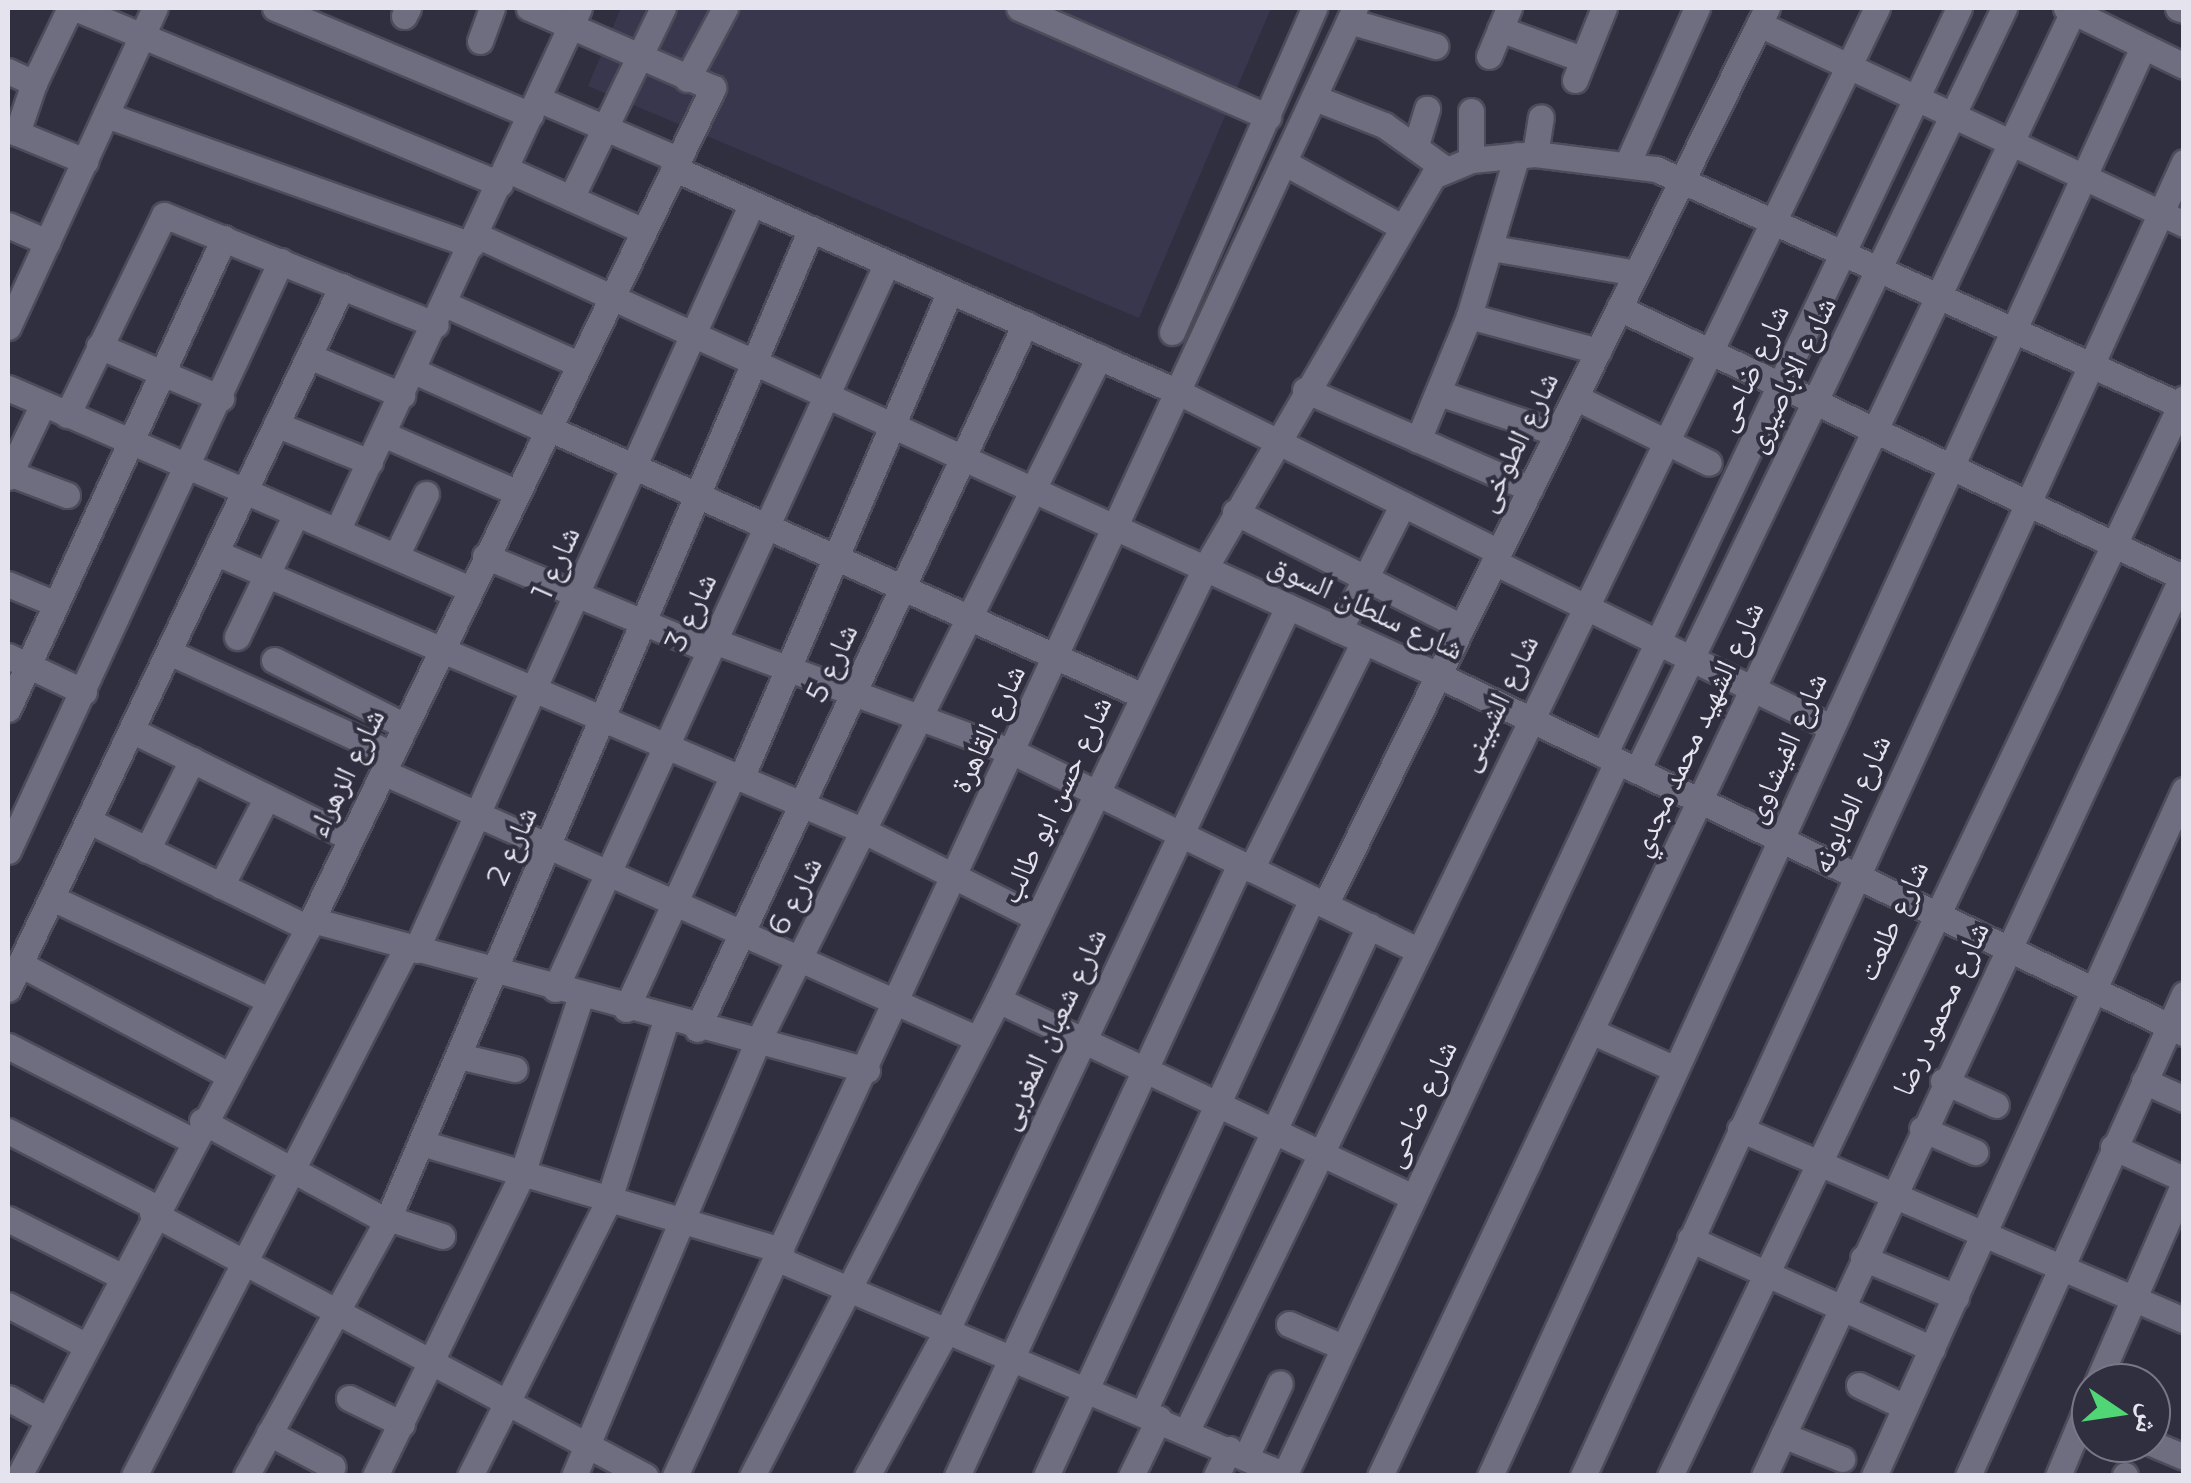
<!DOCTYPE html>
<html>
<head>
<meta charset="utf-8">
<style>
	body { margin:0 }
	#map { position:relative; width:2191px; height:1483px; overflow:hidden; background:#302f40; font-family:Montserrat,"Noto Naskh Arabic",sans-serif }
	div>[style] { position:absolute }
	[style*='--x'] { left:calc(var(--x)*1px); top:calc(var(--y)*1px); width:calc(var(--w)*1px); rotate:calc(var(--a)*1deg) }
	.built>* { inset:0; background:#39374e }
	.roads { filter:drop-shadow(2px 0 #4d4c5a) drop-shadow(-2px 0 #4d4c5a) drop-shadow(0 2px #4d4c5a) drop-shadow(0 -2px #4d4c5a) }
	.minor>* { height:25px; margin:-12.5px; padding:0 12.5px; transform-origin:12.5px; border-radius:12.5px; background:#6f6e81 }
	span { translate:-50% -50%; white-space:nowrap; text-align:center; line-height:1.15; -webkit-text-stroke:8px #302f40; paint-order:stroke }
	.street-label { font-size:30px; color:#e4e3ee }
	.frame { position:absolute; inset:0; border:10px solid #e4e3ee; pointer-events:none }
	.north { position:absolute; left:2071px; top:1363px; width:100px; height:100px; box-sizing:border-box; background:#302f40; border:2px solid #787786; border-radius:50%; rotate:103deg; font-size:28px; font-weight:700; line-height:40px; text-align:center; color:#e4e3ee }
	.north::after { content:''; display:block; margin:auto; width:35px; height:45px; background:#50d674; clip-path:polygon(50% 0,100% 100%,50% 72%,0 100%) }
</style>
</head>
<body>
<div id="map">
	<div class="built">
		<i style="clip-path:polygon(621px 8px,1271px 8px,1139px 318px,588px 86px)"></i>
	</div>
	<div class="roads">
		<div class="minor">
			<i style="--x:75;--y:8;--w:460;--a:22.5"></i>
			<i style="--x:275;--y:8;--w:277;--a:22.7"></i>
			<i style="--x:1019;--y:8;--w:272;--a:23.6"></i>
			<i style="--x:2066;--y:8;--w:131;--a:26.2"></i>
			<i style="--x:2178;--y:8;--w:6;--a:18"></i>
			<i style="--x:404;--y:16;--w:9;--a:-63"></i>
			<i style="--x:1349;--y:21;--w:90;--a:16.2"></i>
			<i style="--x:1759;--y:24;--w:470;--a:25.2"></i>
			<i style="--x:1500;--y:29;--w:87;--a:20.1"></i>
			<i style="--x:480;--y:41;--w:35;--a:-70"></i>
			<i style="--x:1489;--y:56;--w:52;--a:-67.4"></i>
			<i style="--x:8;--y:71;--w:29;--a:25"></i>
			<i style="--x:34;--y:83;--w:53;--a:108.8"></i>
			<i style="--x:17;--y:133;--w:74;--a:22.4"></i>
			<i style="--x:687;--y:79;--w:81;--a:-61.8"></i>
			<i style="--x:1575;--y:80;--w:78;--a:-68.1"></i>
			<i style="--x:34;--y:83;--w:83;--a:-64.4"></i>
			<i style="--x:1315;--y:98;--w:74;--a:21.4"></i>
			<i style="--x:1384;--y:125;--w:74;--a:35.6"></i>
			<i style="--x:538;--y:99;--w:151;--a:23.3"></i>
			<i style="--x:106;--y:115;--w:388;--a:19.6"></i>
			<i style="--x:1416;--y:145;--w:38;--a:-73"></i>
			<i style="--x:1535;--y:154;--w:37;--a:-81"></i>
			<i style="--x:1471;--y:160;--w:49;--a:-90"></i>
			<i style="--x:1628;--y:162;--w:169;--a:-65.9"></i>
			<i style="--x:1285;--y:163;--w:131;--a:28.7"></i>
			<i style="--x:673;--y:168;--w:555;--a:23.93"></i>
			<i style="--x:1180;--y:393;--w:356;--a:26.5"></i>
			<i style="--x:506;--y:169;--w:149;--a:24.2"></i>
			<i style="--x:571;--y:198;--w:211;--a:-64.2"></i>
			<i style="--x:8;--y:225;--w:43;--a:23.6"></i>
			<i style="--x:476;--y:235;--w:1058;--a:24.58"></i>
			<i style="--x:1438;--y:675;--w:827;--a:25.64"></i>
			<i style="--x:1492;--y:248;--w:146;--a:9.8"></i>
			<i style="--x:445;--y:304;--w:144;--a:24.2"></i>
			<i style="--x:1619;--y:308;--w:626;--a:25.54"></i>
			<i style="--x:1469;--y:316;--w:134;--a:15.2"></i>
			<i style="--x:8;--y:327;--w:351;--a:-65.3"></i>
			<i style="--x:1172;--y:332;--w:354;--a:-66.3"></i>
			<i style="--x:99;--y:346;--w:133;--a:23.1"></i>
			<i style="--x:311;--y:357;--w:99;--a:22.7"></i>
			<i style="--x:414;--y:371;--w:144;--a:24.2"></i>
			<i style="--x:8;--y:388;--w:504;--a:23.51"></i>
			<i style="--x:1305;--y:390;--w:246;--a:23.7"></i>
			<i style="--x:1439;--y:393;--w:125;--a:18.7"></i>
			<i style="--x:1575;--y:397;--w:149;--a:26.2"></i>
			<i style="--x:67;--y:415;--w:222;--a:-64.1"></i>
			<i style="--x:164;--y:215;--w:293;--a:22"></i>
			<i style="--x:280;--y:426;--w:97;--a:21.8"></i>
			<i style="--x:546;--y:427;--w:653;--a:24.25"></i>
			<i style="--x:383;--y:434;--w:145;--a:23.6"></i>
			<i style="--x:1418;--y:440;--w:134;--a:-67.6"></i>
			<i style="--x:1469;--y:316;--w:168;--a:-73.4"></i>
			<i style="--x:9;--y:473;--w:62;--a:20.8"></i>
			<i style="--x:8;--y:477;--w:81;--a:-64.4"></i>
			<i style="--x:1235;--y:512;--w:254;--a:26.9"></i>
			<i style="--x:337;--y:531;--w:576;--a:-65.17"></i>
			<i style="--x:219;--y:554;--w:702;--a:23.24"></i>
			<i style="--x:864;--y:831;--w:194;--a:26.7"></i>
			<i style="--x:396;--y:556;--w:69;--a:-64.2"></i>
			<i style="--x:485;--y:556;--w:244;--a:22.7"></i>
			<i style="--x:1494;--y:562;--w:375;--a:26.1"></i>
			<i style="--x:8;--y:584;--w:52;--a:22.6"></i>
			<i style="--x:1339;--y:630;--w:141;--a:-63.1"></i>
			<i style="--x:237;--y:637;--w:136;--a:-64.4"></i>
			<i style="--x:714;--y:641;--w:319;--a:20.4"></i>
			<i style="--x:1013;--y:752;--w:448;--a:26.1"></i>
			<i style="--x:171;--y:653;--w:243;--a:24.6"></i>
			<i style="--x:8;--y:656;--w:84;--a:25.3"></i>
			<i style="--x:274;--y:660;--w:147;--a:26.7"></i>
			<i style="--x:8;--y:709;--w:518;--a:-65.36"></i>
			<i style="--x:133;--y:731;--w:242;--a:26.2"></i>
			<i style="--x:1604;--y:755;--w:827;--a:-64.58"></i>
			<i style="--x:1637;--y:771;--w:847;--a:-64.31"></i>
			<i style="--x:383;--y:772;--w:652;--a:24.17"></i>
			<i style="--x:741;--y:778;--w:530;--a:-66.77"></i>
			<i style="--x:89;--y:821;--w:244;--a:26"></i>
			<i style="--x:147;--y:850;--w:101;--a:-63.4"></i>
			<i style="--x:8;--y:851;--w:650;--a:-65.17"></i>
			<i style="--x:1251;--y:869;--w:254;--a:-63.6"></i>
			<i style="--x:221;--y:886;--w:100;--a:-62.7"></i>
			<i style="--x:52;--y:898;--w:238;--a:25.2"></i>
			<i style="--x:1325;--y:905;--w:1000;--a:-63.77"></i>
			<i style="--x:312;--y:920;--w:575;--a:15.12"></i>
			<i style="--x:416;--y:950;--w:819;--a:-65.78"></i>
			<i style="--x:20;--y:964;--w:234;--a:28"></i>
			<i style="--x:8;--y:989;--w:778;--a:-64.59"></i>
			<i style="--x:555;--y:989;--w:798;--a:-65.43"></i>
			<i style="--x:998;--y:1000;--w:458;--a:25.4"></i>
			<i style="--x:626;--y:1009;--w:257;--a:-65.4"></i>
			<i style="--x:697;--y:1029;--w:778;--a:-65.05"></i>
			<i style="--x:1591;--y:1031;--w:92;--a:24.3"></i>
			<i style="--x:8;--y:1046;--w:207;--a:27.1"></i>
			<i style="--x:459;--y:1056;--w:57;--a:13.3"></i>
			<i style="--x:1943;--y:1081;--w:58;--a:24.4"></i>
			<i style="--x:2144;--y:1081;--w:44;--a:24.2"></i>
			<i style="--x:202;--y:1121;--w:210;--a:28.4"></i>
			<i style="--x:1740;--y:1129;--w:483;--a:23.3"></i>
			<i style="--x:1922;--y:1129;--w:58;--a:23.5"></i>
			<i style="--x:8;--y:1131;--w:165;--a:27.3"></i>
			<i style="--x:422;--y:1143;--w:375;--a:16.6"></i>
			<i style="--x:2113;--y:1147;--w:78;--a:24.3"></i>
			<i style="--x:152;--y:1213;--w:559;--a:28.08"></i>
			<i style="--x:388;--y:1218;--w:57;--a:18.4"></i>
			<i style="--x:8;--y:1219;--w:127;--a:26.8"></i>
			<i style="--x:1690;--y:1239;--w:266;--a:24.4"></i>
			<i style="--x:1863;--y:1258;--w:101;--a:22.8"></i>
			<i style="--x:778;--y:1259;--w:553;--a:23.09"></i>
			<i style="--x:8;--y:1305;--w:87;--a:27.5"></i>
			<i style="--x:1289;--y:1324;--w:59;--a:23.1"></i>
			<i style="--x:2097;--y:1383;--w:218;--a:-66.5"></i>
			<i style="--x:1859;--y:1385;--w:51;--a:25.6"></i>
			<i style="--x:8;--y:1398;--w:46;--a:28.8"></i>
			<i style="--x:349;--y:1398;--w:59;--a:26.1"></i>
			<i style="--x:1144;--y:1411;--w:535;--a:-65.11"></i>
			<i style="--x:1187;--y:1430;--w:1581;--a:-64.12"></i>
			<i style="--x:269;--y:1433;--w:72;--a:28"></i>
			<i style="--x:1783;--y:1435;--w:64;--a:22.1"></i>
			<i style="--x:2151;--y:1443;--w:36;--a:23"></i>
			<i style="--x:1246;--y:1457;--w:81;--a:-65.3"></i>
			<i style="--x:2125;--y:1475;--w:1;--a:90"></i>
			<i style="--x:19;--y:1476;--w:620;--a:-62.19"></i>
			<i style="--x:308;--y:928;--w:933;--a:-64.26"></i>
			<i style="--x:713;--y:88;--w:201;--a:-156.5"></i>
			<i style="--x:134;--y:1476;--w:595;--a:-62.7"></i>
			<i style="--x:246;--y:1476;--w:291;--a:-61.1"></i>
			<i style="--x:387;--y:1221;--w:1079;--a:-66.86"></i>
			<i style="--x:375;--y:1476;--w:336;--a:-64"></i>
			<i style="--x:522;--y:1174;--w:188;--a:-71.7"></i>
			<i style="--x:470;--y:1476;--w:307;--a:-63.3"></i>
			<i style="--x:608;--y:1202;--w:191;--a:-72.3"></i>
			<i style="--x:574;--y:1476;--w:468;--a:-67.1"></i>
			<i style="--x:756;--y:1045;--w:769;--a:-63.5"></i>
			<i style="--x:675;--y:1476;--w:1618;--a:-65.15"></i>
			<i style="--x:752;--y:1476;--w:536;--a:-62.67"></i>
			<i style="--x:998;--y:1000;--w:479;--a:-64.4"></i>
			<i style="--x:1205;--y:568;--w:453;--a:-59.8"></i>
			<i style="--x:1433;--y:176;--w:41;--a:-22.8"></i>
			<i style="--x:1471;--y:160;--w:64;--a:-5.4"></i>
			<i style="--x:1535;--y:154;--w:122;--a:7.1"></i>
			<i style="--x:1656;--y:169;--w:579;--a:24.26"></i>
			<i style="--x:867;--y:1476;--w:171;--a:-61.3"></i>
			<i style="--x:949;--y:1326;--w:795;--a:-64.76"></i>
			<i style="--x:957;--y:1476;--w:674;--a:-65.18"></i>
			<i style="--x:1046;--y:1476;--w:635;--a:-65.25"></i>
			<i style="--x:1131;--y:1476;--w:64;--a:-64.2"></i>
			<i style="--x:1216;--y:1476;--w:30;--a:-64"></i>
			<i style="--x:1284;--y:1476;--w:788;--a:-65"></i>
			<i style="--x:1380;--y:1476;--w:1621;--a:-64.68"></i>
			<i style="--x:1490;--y:1476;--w:1571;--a:-65.44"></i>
			<i style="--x:1583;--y:1476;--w:1445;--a:-65.42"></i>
			<i style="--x:1670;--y:1476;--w:1194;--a:-64.51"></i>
			<i style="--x:1764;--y:1476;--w:996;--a:-65.06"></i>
			<i style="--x:1874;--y:1476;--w:753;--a:-65.68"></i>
			<i style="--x:1968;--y:1476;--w:528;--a:-65.86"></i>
			<i style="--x:2058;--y:1476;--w:86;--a:-67.3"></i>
		</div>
	</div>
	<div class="street-label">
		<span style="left:1752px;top:368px;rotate:-65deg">شارع ضاحى</span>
		<span style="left:1791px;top:375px;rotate:-64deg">شارع الاباصيرى</span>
		<span style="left:1517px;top:442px;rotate:-64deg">شارع الطوخى</span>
		<span style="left:556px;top:563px;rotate:-66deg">شارع 1</span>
		<span style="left:1366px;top:607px;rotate:25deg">شارع سلطان السوق</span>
		<span style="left:691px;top:612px;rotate:-65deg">شارع 3</span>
		<span style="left:832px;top:663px;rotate:-65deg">شارع 5</span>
		<span style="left:1498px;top:703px;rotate:-64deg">شارع الشبينى</span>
		<span style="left:988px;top:729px;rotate:-65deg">شارع القاهرة</span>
		<span style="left:1697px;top:729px;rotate:-65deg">شارع الشهيد محمد مجدي</span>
		<span style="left:1786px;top:748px;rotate:-66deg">شارع الفيشاوى</span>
		<span style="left:346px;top:773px;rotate:-64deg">شارع الزهراء</span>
		<span style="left:1056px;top:800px;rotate:-65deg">شارع حسن ابو طالب</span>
		<span style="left:1851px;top:804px;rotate:-65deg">شارع الطابونه</span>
		<span style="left:512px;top:846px;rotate:-66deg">شارع 2</span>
		<span style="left:795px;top:896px;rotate:-63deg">شارع 6</span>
		<span style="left:1893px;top:921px;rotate:-65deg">شارع طلعت</span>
		<span style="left:1941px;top:1009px;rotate:-65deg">شارع محمود رضا</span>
		<span style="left:1052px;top:1029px;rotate:-65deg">شارع شعبان المغربى</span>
		<span style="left:1420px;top:1104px;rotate:-65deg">شارع ضاحى</span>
	</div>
	<div class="frame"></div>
	<div class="north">ش</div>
</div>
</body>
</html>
